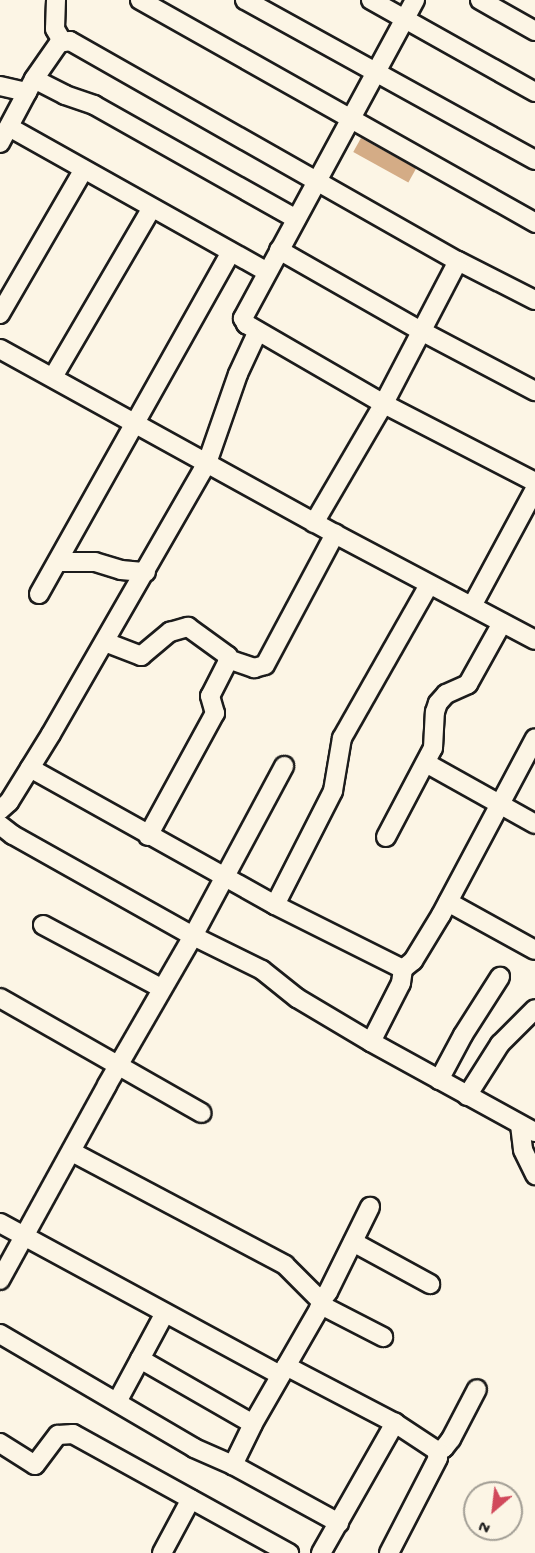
<!DOCTYPE html>
<html>
<head>
<meta charset="utf-8">
<style>
	body { margin:0 }
	#map { position:relative; width:535px; height:1553px; overflow:hidden; background:#fcf5e5; font-family:"Gochi Hand",sans-serif }
	div>[style] { position:absolute }
	[style*='--x'] { left:calc(var(--x)*1px); top:calc(var(--y)*1px); width:calc(var(--w)*1px); rotate:calc(var(--a)*1deg) }
	.building>* { inset:0; background:#d4ac86; transform-origin:0 0 }
	.roads { filter:drop-shadow(2px 0 #1c1c1c) drop-shadow(-2px 0 #1c1c1c) drop-shadow(0 2px #1c1c1c) drop-shadow(0 -2px #1c1c1c) }
	.minor>* { height:18px; margin:-9px; padding:0 9px; transform-origin:9px; border-radius:9px; background:#fcf5e5 }
	span { translate:-50% -50%; white-space:nowrap; text-align:center; line-height:1.15; -webkit-text-stroke:5px #fcf5e5; paint-order:stroke }
	.north { position:absolute; left:463px; top:1481px; width:60px; height:60px; box-sizing:border-box; background:#fcf5e5; border:2px solid #a29e95; border-radius:50%; rotate:208deg; font-size:16px; font-weight:700; line-height:24px; text-align:center; color:#1c1c1c }
	.north::after { content:''; display:block; margin:auto; width:21px; height:27px; background:#d1495b; clip-path:polygon(50% 0,100% 100%,50% 72%,0 100%) }
</style>
</head>
<body>
<div id="map">
	<div class="building">
		<i style="left:361px;top:138px;width:63px;height:16px;rotate:29deg"></i>
	</div>
	<div class="roads">
		<div class="minor">
			<i style="--x:56;--y:0;--w:29;--a:92"></i>
			<i style="--x:55;--y:29;--w:14;--a:60"></i>
			<i style="--x:140;--y:0;--w:454;--a:29.4"></i>
			<i style="--x:245;--y:0;--w:331;--a:28.9"></i>
			<i style="--x:371;--y:0;--w:188;--a:29.3"></i>
			<i style="--x:415;--y:0;--w:362;--a:118.4"></i>
			<i style="--x:243;--y:318;--w:7;--a:63"></i>
			<i style="--x:246;--y:324;--w:160;--a:30.1"></i>
			<i style="--x:384;--y:404;--w:170;--a:27.3"></i>
			<i style="--x:480;--y:0;--w:63;--a:29.4"></i>
			<i style="--x:34;--y:79;--w:35;--a:27"></i>
			<i style="--x:65;--y:95;--w:31;--a:19"></i>
			<i style="--x:94;--y:105;--w:232;--a:29.4"></i>
			<i style="--x:0;--y:86;--w:28;--a:13"></i>
			<i style="--x:9;--y:127;--w:296;--a:29.3"></i>
			<i style="--x:0;--y:143;--w:72;--a:-62"></i>
			<i style="--x:34;--y:79;--w:44;--a:-55.2"></i>
			<i style="--x:59;--y:43;--w:11;--a:-10"></i>
			<i style="--x:70;--y:41;--w:446;--a:29.6"></i>
			<i style="--x:458;--y:261;--w:86;--a:26.9"></i>
			<i style="--x:279;--y:250;--w:166;--a:29.7"></i>
			<i style="--x:423;--y:332;--w:127;--a:27.8"></i>
			<i style="--x:0;--y:314;--w:165;--a:-59.9"></i>
			<i style="--x:0;--y:349;--w:383;--a:28.9"></i>
			<i style="--x:335;--y:534;--w:226;--a:27.9"></i>
			<i style="--x:53;--y:377;--w:194;--a:-59.7"></i>
			<i style="--x:314;--y:523;--w:137;--a:-59.7"></i>
			<i style="--x:383;--y:405;--w:162;--a:-62.5"></i>
			<i style="--x:58;--y:562;--w:37;--a:0"></i>
			<i style="--x:95;--y:562;--w:27;--a:17"></i>
			<i style="--x:121;--y:570;--w:25;--a:5"></i>
			<i style="--x:39;--y:594;--w:392;--a:-60.7"></i>
			<i style="--x:472;--y:606;--w:133;--a:-61.7"></i>
			<i style="--x:105;--y:642;--w:39;--a:21"></i>
			<i style="--x:141;--y:656;--w:38;--a:-40"></i>
			<i style="--x:170;--y:632;--w:19;--a:-16"></i>
			<i style="--x:188;--y:627;--w:49;--a:35.9"></i>
			<i style="--x:228;--y:656;--w:7;--a:98"></i>
			<i style="--x:227;--y:663;--w:37;--a:117"></i>
			<i style="--x:210;--y:696;--w:18;--a:74"></i>
			<i style="--x:215;--y:713;--w:140;--a:118.6"></i>
			<i style="--x:228;--y:659;--w:28;--a:19"></i>
			<i style="--x:254;--y:668;--w:11;--a:-15"></i>
			<i style="--x:265;--y:665;--w:149;--a:-61.9"></i>
			<i style="--x:426;--y:763;--w:125;--a:29.2"></i>
			<i style="--x:30;--y:768;--w:281;--a:29.2"></i>
			<i style="--x:275;--y:905;--w:143;--a:26.6"></i>
			<i style="--x:403;--y:969;--w:13;--a:-39"></i>
			<i style="--x:413;--y:961;--w:54;--a:-58.7"></i>
			<i style="--x:441;--y:915;--w:200;--a:-62"></i>
			<i style="--x:0;--y:810;--w:12;--a:-42"></i>
			<i style="--x:9;--y:802;--w:80;--a:-58.3"></i>
			<i style="--x:51;--y:734;--w:313;--a:-60.1"></i>
			<i style="--x:207;--y:463;--w:94;--a:-70.8"></i>
			<i style="--x:238;--y:374;--w:47;--a:-65.1"></i>
			<i style="--x:0;--y:825;--w:16;--a:38"></i>
			<i style="--x:13;--y:835;--w:206;--a:29.3"></i>
			<i style="--x:193;--y:936;--w:77;--a:26.2"></i>
			<i style="--x:262;--y:970;--w:45;--a:38.7"></i>
			<i style="--x:297;--y:998;--w:86;--a:30.7"></i>
			<i style="--x:371;--y:1042;--w:187;--a:28.8"></i>
			<i style="--x:386;--y:837;--w:101;--a:-62.2"></i>
			<i style="--x:433;--y:748;--w:36;--a:-87"></i>
			<i style="--x:435;--y:712;--w:9;--a:-72"></i>
			<i style="--x:438;--y:703;--w:12;--a:-48"></i>
			<i style="--x:446;--y:694;--w:24;--a:-24"></i>
			<i style="--x:468;--y:684;--w:70;--a:-60.9"></i>
			<i style="--x:448;--y:902;--w:99;--a:28.9"></i>
			<i style="--x:275;--y:905;--w:128;--a:-63"></i>
			<i style="--x:333;--y:791;--w:54;--a:-80.4"></i>
			<i style="--x:342;--y:738;--w:176;--a:-60.4"></i>
			<i style="--x:43;--y:925;--w:134;--a:28.1"></i>
			<i style="--x:0;--y:998;--w:232;--a:29.7"></i>
			<i style="--x:371;--y:1042;--w:66;--a:-63"></i>
			<i style="--x:401;--y:983;--w:14;--a:-82"></i>
			<i style="--x:439;--y:1080;--w:51;--a:-61.9"></i>
			<i style="--x:463;--y:1035;--w:69;--a:-57.5"></i>
			<i style="--x:467;--y:1096;--w:62;--a:-57.6"></i>
			<i style="--x:500;--y:1044;--w:49;--a:-45"></i>
			<i style="--x:520;--y:1125;--w:25;--a:83"></i>
			<i style="--x:523;--y:1150;--w:28;--a:64"></i>
			<i style="--x:72;--y:1152;--w:241;--a:27.9"></i>
			<i style="--x:285;--y:1265;--w:51;--a:45"></i>
			<i style="--x:321;--y:1301;--w:8;--a:104"></i>
			<i style="--x:319;--y:1309;--w:133;--a:119.9"></i>
			<i style="--x:253;--y:1424;--w:46;--a:116"></i>
			<i style="--x:0;--y:1223;--w:319;--a:28.5"></i>
			<i style="--x:353;--y:1242;--w:88;--a:28.6"></i>
			<i style="--x:0;--y:1280;--w:222;--a:-61.2"></i>
			<i style="--x:107;--y:1085;--w:172;--a:-60"></i>
			<i style="--x:193;--y:936;--w:193;--a:-61.8"></i>
			<i style="--x:321;--y:1301;--w:11;--a:-52"></i>
			<i style="--x:328;--y:1292;--w:95;--a:-63.7"></i>
			<i style="--x:321;--y:1305;--w:70;--a:27.3"></i>
			<i style="--x:0;--y:1334;--w:225;--a:30.4"></i>
			<i style="--x:194;--y:1448;--w:43;--a:23.6"></i>
			<i style="--x:233;--y:1465;--w:121;--a:28.7"></i>
			<i style="--x:140;--y:1359;--w:130;--a:29.9"></i>
			<i style="--x:286;--y:1366;--w:123;--a:27.6"></i>
			<i style="--x:395;--y:1423;--w:49;--a:33.4"></i>
			<i style="--x:436;--y:1450;--w:8;--a:76"></i>
			<i style="--x:438;--y:1458;--w:107;--a:117.3"></i>
			<i style="--x:117;--y:1402;--w:101;--a:-61.7"></i>
			<i style="--x:0;--y:1443;--w:41;--a:32.2"></i>
			<i style="--x:35;--y:1465;--w:38;--a:-53"></i>
			<i style="--x:58;--y:1435;--w:15;--a:-4"></i>
			<i style="--x:73;--y:1434;--w:247;--a:28.9"></i>
			<i style="--x:437;--y:1452;--w:8;--a:-30"></i>
			<i style="--x:444;--y:1448;--w:11;--a:-52"></i>
			<i style="--x:451;--y:1439;--w:56;--a:-62.5"></i>
			<i style="--x:162;--y:1553;--w:61;--a:-61.8"></i>
			<i style="--x:321;--y:1553;--w:150;--a:-60.4"></i>
		</div>
	</div>
	<div class="north">N</div>
</div>
</body>
</html>
